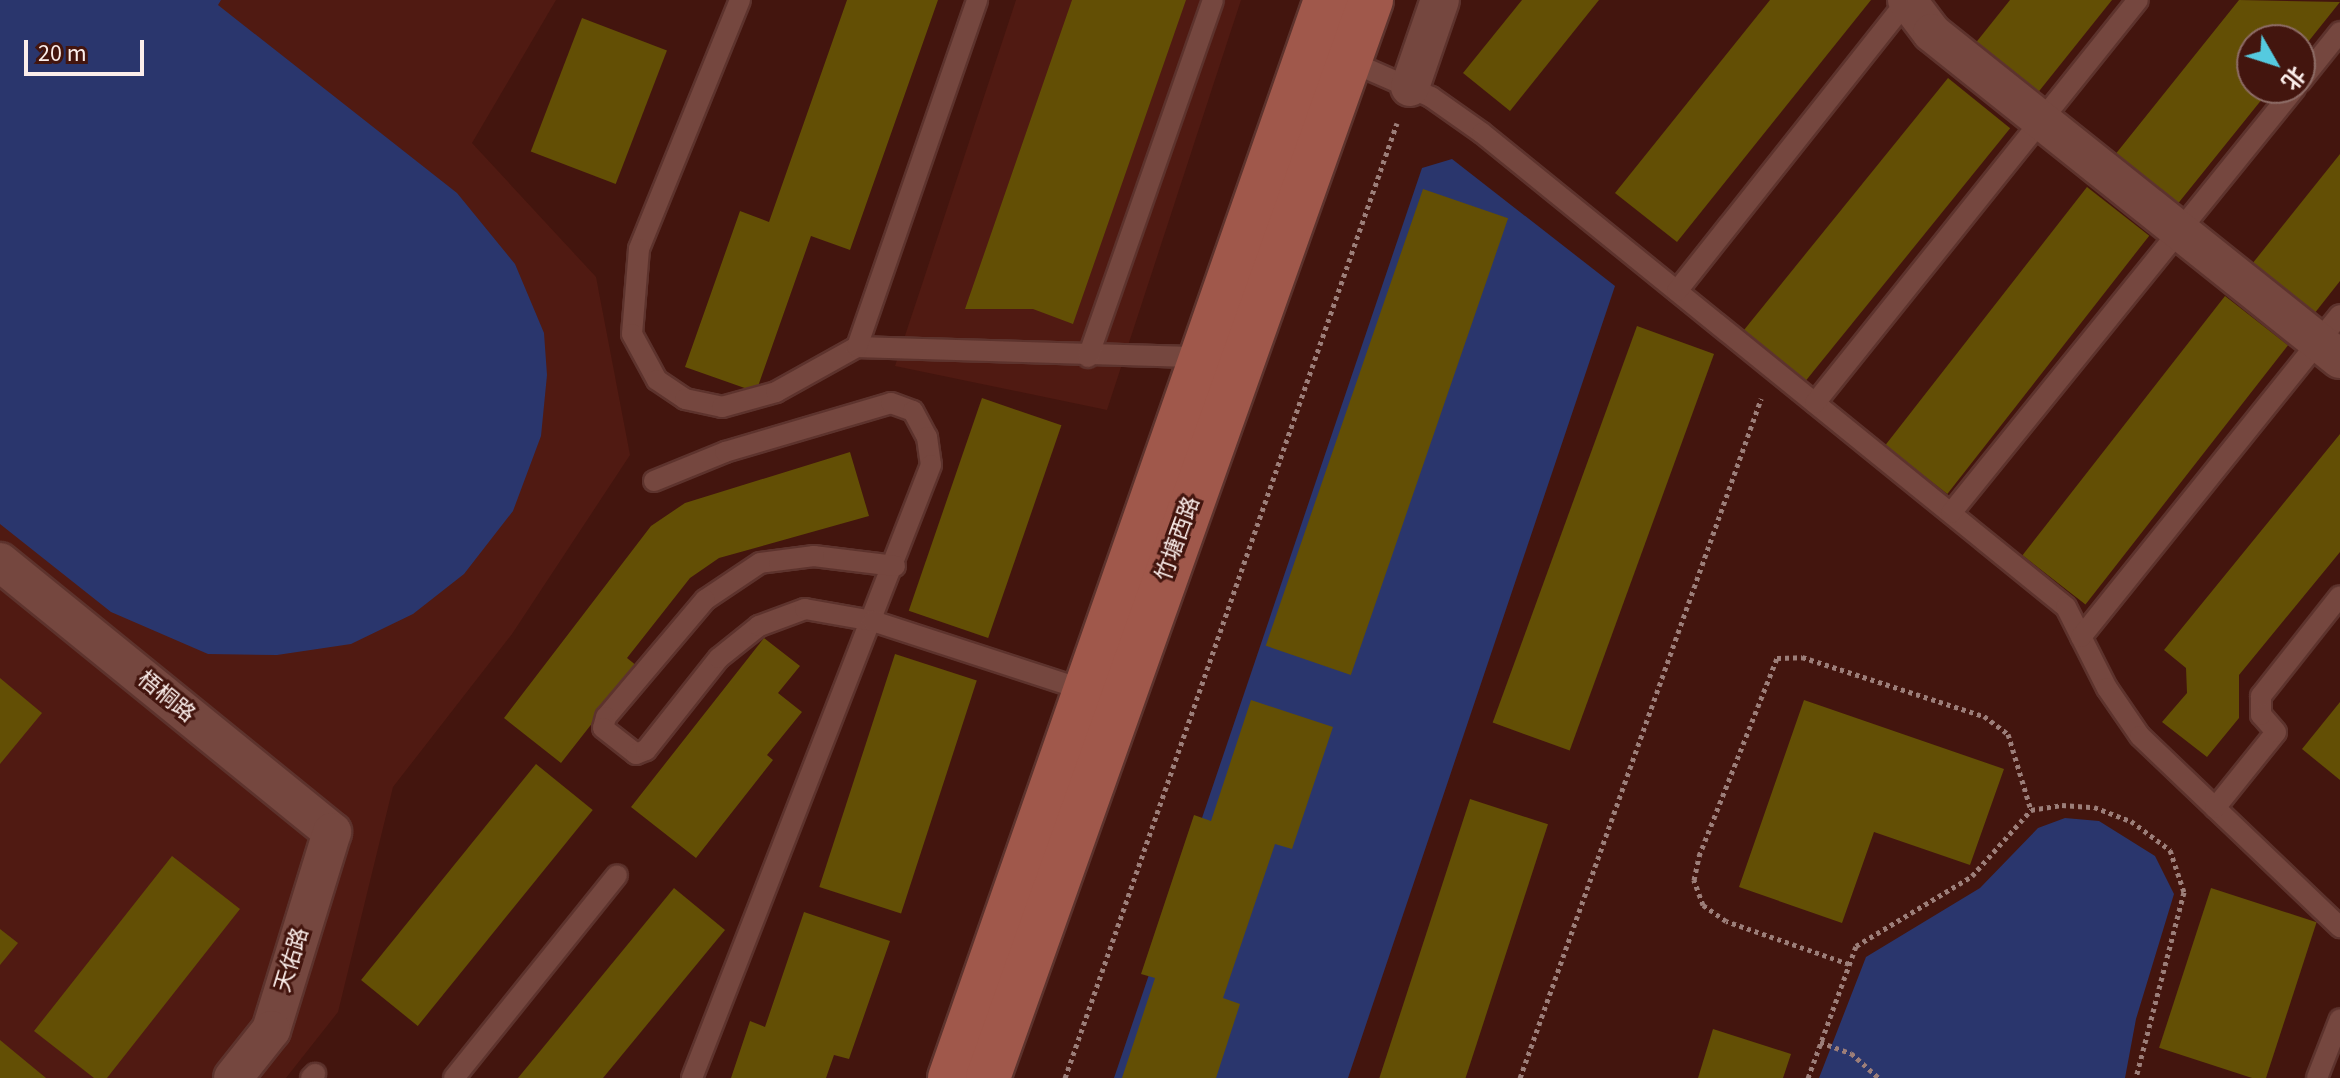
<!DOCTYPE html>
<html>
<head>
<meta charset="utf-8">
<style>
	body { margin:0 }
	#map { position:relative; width:2340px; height:1078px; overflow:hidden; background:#43150e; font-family:"Source Sans 3","Noto Sans SC",sans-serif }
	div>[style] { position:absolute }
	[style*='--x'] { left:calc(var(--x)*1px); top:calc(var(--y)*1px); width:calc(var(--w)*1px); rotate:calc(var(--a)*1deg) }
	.built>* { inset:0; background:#501a12 }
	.green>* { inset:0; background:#2a366d }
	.building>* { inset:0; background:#634f05; transform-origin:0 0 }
	.path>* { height:5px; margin-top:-2.5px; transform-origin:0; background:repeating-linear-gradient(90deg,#9c7e79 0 4px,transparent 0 8px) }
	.roads { filter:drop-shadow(2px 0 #5d332d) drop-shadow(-2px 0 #5d332d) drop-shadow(0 2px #5d332d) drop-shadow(0 -2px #5d332d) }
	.service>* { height:20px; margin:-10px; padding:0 10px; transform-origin:10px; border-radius:10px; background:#75473f }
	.minor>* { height:38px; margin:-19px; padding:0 19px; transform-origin:19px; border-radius:19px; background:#75473f }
	.secondary>* { height:44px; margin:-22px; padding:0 22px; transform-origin:22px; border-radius:22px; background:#a0584b }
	span { translate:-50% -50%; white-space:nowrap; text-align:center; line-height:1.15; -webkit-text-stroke:6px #43150e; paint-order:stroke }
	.street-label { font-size:22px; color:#fbeeeb }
	.north { position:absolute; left:2236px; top:24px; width:80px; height:80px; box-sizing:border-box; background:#43150e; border:2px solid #8d6c66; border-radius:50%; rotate:129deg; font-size:22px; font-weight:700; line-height:32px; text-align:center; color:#fbeeeb }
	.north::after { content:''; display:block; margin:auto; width:28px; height:36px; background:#55cadf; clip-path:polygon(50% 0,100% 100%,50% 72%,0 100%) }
	.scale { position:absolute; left:24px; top:40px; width:120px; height:36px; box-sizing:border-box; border:4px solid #fbeeeb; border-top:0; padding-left:10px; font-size:24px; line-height:28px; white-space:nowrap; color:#fbeeeb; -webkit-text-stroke:6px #43150e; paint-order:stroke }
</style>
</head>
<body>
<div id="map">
	<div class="built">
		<i style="clip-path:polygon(0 0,556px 0,472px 143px,596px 277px,630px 455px,512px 634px,393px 787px,338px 1012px,286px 1078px,0 1078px)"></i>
		<i style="clip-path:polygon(1016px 0,1241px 0,1107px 410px,895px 366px)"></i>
	</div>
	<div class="green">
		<i style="clip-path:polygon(0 0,221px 0,218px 5px,457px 193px,515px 264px,544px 333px,547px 375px,541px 436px,513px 511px,464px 574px,413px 614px,351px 644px,277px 655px,208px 654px,111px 612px,0 524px)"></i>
		<i style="clip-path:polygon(1452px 159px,1615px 286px,1348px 1078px,1114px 1078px,1422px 168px)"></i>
		<i style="clip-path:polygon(2065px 818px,2099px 821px,2155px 856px,2174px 894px,2136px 1019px,2125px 1078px,1819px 1078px,1866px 957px,1980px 888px,2038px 828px)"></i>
	</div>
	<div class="building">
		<i style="clip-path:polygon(847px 0,938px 0,850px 250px,811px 236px,756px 392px,685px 367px,740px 211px,769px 222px)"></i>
		<i style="clip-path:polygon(1072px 0,1186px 0,1073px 324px,1033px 309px,965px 309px)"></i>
		<i style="clip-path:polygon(1522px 0,1599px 0,1510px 111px,1463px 73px)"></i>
		<i style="clip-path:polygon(1770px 0,1871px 0,1677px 242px,1615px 193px)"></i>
		<i style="clip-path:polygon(2010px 0,2112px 0,2036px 95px,1974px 45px)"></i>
		<i style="clip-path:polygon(2239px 0,2340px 2px,2300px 52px,2300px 40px,2252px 40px,2252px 88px,2271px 88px,2176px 206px,2114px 156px)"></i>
		<i style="left:582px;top:18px;width:91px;height:143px;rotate:21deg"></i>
		<i style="left:1948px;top:78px;width:80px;height:329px;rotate:39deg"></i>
		<i style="clip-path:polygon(2340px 154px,2340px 281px,2314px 314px,2252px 264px)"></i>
		<i style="left:2087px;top:187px;width:79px;height:328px;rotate:38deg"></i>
		<i style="left:1423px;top:189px;width:90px;height:483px;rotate:19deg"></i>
		<i style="left:2225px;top:296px;width:80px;height:329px;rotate:38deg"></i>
		<i style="left:1637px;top:326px;width:82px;height:422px;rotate:20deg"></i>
		<i style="left:982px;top:398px;width:84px;height:225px;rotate:19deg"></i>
		<i style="clip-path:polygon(2340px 434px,2340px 552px,2239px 675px,2239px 718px,2207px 757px,2162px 722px,2187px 693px,2186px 668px,2164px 650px)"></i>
		<i style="clip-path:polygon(850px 452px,869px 516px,719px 558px,690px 578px,627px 658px,637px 666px,561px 763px,504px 718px,651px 526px,685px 503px)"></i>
		<i style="clip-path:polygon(764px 638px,800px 666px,778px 693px,802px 712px,767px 755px,773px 760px,696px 858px,631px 807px)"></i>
		<i style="left:895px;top:654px;width:86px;height:245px;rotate:18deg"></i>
		<i style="clip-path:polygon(0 678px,42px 713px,0 764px)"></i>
		<i style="clip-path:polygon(1251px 700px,1333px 727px,1292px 849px,1275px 844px,1223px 998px,1240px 1004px,1216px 1078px,1122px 1078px,1155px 978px,1141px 974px,1194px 815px,1211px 821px)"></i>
		<i style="clip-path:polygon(1804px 700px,2004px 769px,1970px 865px,1874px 832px,1842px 923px,1739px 887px)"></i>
		<i style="clip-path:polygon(2340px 702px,2340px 780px,2302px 749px)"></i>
		<i style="left:536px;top:764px;width:73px;height:278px;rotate:39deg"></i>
		<i style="left:1470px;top:799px;width:82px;height:295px;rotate:18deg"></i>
		<i style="clip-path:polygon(172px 856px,240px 909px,107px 1078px,94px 1078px,34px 1031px)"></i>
		<i style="clip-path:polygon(674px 888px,725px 930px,603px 1078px,518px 1078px)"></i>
		<i style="left:2211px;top:888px;width:111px;height:168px;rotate:18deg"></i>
		<i style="clip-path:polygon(804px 912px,890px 941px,849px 1059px,834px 1055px,826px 1078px,731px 1078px,750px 1021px,765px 1027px)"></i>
		<i style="clip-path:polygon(0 929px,18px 943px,0 965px)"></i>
		<i style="clip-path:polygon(1713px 1029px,1791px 1054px,1783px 1078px,1698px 1078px)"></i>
		<i style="clip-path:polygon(0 1040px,46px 1078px,0 1078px)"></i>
	</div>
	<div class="path">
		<i style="--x:1849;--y:964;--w:130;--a:-160.7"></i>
		<i style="--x:1726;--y:921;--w:28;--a:-145"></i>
		<i style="--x:1703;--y:905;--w:27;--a:-110"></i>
		<i style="--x:1694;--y:880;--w:25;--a:-78"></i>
		<i style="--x:1699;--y:856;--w:213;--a:-68.5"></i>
		<i style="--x:1777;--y:658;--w:25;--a:-2"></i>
		<i style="--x:1802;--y:657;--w:191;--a:18"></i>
		<i style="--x:1984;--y:716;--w:30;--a:37"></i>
		<i style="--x:2008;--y:734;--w:79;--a:73.2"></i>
		<i style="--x:1820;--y:1042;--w:33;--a:20"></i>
		<i style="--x:1851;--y:1053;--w:38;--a:42"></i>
		<i style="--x:1065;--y:1078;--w:1011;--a:-70.83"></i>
		<i style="--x:1520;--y:1078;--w:721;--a:-70.46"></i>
		<i style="--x:1808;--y:1078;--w:140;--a:-70"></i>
		<i style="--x:1856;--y:946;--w:135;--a:-31.1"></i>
		<i style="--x:1972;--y:876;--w:89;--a:-48.2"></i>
		<i style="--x:2031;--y:810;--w:31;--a:-9"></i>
		<i style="--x:2062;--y:805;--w:32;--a:4"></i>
		<i style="--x:2094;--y:807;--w:40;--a:21"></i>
		<i style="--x:2131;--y:821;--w:49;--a:36.6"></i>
		<i style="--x:2170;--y:850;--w:44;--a:71.6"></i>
		<i style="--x:2184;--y:892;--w:192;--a:104.5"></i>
	</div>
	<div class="roads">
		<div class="service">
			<i style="--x:740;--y:0;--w:269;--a:112.1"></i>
			<i style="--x:639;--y:249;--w:85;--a:94.7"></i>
			<i style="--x:632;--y:334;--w:52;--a:61.5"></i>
			<i style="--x:657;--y:380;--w:34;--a:34"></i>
			<i style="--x:685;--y:399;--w:38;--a:12"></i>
			<i style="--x:722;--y:407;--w:56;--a:-15.5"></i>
			<i style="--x:776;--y:392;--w:93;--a:-29.1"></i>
			<i style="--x:857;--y:347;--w:341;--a:1.7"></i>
			<i style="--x:1349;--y:61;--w:90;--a:23.7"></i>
			<i style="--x:1431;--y:97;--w:62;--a:35.2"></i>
			<i style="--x:1482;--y:133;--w:752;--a:39.06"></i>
			<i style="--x:2066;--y:607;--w:91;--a:63.2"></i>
			<i style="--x:2107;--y:688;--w:58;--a:55.5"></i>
			<i style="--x:2140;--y:736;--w:277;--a:43.7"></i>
			<i style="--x:2300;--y:82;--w:64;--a:-51.3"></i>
			<i style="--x:1677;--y:291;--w:372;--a:-51.6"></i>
			<i style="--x:857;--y:347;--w:367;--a:-70.9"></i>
			<i style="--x:1088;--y:357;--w:378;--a:-70.7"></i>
			<i style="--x:1815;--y:403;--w:516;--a:-51.29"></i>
			<i style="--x:654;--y:481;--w:77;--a:-22.2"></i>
			<i style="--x:725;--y:452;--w:173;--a:-16.4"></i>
			<i style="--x:891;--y:403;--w:23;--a:20"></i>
			<i style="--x:913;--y:411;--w:30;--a:62"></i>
			<i style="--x:927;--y:437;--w:28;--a:82"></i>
			<i style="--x:931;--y:465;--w:658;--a:111.3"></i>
			<i style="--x:1951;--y:513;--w:547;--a:-51.01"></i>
			<i style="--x:895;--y:566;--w:82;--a:-173"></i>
			<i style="--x:814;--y:556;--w:54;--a:172.6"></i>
			<i style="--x:760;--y:563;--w:66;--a:146.1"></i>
			<i style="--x:705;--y:600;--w:153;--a:130.2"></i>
			<i style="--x:606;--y:717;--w:11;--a:105"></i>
			<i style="--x:603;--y:728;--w:42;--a:38.2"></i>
			<i style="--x:636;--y:754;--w:11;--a:-22"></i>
			<i style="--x:646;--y:750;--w:117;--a:-51.6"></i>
			<i style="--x:719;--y:658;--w:51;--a:-38.7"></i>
			<i style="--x:759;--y:626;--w:49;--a:-20.3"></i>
			<i style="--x:805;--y:609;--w:69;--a:10"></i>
			<i style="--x:873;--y:621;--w:222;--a:18.1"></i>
			<i style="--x:2081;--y:637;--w:413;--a:-51.2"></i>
			<i style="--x:2215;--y:808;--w:97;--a:-51.2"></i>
			<i style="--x:2276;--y:732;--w:23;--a:-131"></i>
			<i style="--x:2261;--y:715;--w:19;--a:-90"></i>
			<i style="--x:2261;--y:696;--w:127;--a:-51.7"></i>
			<i style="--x:311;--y:1078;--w:6;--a:-45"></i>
			<i style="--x:454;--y:1078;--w:260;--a:-51.2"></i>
			<i style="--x:2317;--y:1078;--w:63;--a:-68.7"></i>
		</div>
		<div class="minor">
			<i style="--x:1907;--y:0;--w:41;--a:52.9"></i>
			<i style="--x:1932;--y:33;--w:522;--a:38.63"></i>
			<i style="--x:1410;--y:87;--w:92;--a:-71"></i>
			<i style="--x:0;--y:562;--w:428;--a:39.1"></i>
			<i style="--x:332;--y:832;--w:207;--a:107.1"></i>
			<i style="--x:271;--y:1030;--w:61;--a:128.4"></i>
		</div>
		<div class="secondary">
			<i style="--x:950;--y:1078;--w:1142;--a:-70.77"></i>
			<i style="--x:988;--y:1078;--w:1144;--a:-70.44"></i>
		</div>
	</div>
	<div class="street-label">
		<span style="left:1178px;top:539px;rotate:-70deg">竹塘西路</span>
		<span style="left:166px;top:697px;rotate:39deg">梧桐路</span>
		<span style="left:292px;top:960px;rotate:-73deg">天佑路</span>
	</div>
	<div class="north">北</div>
	<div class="scale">20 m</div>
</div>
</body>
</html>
